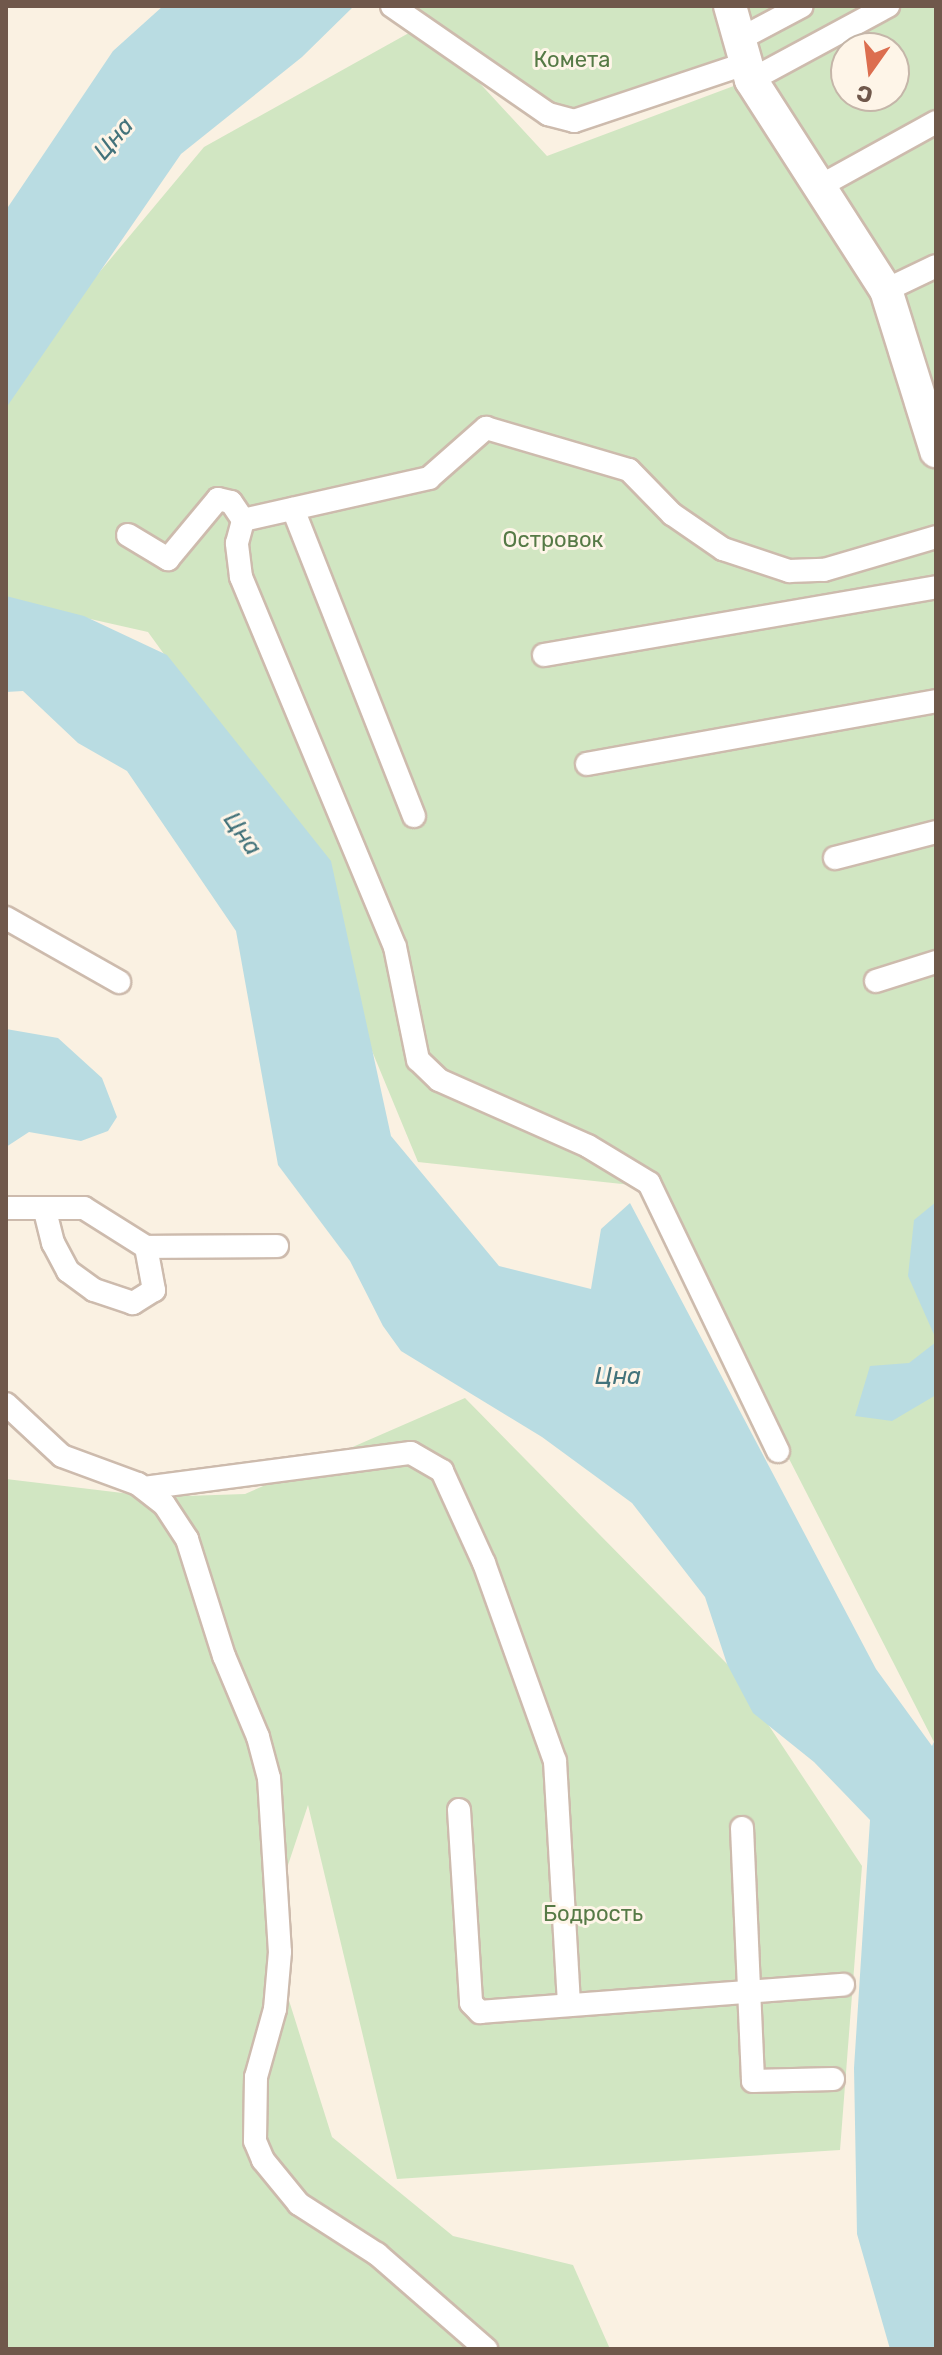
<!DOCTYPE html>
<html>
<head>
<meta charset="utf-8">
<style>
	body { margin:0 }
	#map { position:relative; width:942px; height:2355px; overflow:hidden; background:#faf1e2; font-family:Rubik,sans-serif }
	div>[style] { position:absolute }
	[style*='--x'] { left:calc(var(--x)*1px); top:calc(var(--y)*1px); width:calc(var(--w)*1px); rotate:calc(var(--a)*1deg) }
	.green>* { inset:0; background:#d1e6c2 }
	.water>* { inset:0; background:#b9dce2 }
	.roads { filter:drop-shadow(2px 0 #cdbbad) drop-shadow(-2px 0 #cdbbad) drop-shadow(0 2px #cdbbad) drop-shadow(0 -2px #cdbbad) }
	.street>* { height:22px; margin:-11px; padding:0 11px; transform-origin:11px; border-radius:11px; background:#fff }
	.secondary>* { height:32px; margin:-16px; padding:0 16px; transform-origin:16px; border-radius:16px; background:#fff }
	span { translate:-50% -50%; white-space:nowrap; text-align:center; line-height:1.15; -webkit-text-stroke:6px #fef5e8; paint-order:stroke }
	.park-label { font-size:22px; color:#567a46 }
	.water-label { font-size:24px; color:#43737b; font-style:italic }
	.frame { position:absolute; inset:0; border:8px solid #70584b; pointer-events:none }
	.north { position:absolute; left:830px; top:32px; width:80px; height:80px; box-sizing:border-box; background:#fef5e8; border:2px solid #c5b6a9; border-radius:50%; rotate:194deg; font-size:22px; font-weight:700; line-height:32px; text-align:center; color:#70584b }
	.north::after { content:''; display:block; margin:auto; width:28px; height:36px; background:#dc6e4f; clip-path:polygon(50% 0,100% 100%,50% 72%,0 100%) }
</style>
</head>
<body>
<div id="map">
	<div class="green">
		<i style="clip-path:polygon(401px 6px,723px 6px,737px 62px,559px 119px,426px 25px,547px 156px,747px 81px,882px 307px,936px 475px,936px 1746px,650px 1187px,418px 1162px,266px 795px,148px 632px,6px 600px,6px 384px,204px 147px,425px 24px)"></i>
		<i style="clip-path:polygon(evenodd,742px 6px,936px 6px,936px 422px,891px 282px,765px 92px,742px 6px,846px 48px,894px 48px,894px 96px,846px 96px,846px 48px)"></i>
		<i style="clip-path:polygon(465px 1398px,730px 1667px,862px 1866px,840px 2150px,397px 2179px,308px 1805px,285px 1874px,286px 1991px,332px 2137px,453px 2236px,573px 2265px,610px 2349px,6px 2349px,6px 1479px,156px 1497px,245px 1494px)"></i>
	</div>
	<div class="water">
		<i style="clip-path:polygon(163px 6px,354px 6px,302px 57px,181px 154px,6px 408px,6px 210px,113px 51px)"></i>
		<i style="clip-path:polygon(6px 596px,84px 616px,167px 655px,331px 861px,391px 1136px,499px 1266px,591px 1289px,601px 1229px,630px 1203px,876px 1669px,932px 1746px,936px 1737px,936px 2349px,890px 2349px,857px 2234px,854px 2068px,870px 1820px,814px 1762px,753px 1713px,727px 1664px,705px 1597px,632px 1503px,542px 1437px,401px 1351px,383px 1326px,350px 1261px,278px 1165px,236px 931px,127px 771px,78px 743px,23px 691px,6px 692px)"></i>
		<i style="clip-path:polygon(6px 1029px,58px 1038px,102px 1078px,117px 1117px,108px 1131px,81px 1141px,29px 1132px,6px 1147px)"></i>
		<i style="clip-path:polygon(936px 1202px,936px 1339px,908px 1276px,914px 1220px)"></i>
		<i style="clip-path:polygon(936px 1342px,936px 1395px,892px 1421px,855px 1416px,870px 1366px,909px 1363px)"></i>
	</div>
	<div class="roads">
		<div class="street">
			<i style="--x:392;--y:6;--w:190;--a:34.7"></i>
			<i style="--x:548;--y:114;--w:27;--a:15"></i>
			<i style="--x:574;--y:121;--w:179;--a:-18.5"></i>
			<i style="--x:738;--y:40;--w:72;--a:-28"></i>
			<i style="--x:751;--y:80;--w:156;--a:-28.4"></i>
			<i style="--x:822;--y:185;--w:130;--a:-28.9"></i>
			<i style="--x:886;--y:290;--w:55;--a:-25.6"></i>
			<i style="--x:293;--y:509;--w:330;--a:68.5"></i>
			<i style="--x:128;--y:535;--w:47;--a:31"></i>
			<i style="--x:168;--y:559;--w:78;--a:-50.2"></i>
			<i style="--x:218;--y:499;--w:13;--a:13"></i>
			<i style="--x:231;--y:502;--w:22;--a:56"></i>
			<i style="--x:544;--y:655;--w:398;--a:-9.8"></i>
			<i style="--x:587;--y:764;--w:355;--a:-10.2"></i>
			<i style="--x:835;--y:858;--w:104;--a:-14.4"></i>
			<i style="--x:6;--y:918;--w:130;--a:29.5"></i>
			<i style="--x:876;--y:981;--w:63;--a:-17.6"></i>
			<i style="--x:6;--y:1208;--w:78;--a:0"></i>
			<i style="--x:84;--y:1208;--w:73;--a:32.2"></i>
			<i style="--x:146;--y:1247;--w:44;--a:79.5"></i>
			<i style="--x:154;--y:1290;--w:25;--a:148"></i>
			<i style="--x:133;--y:1303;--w:41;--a:-161.6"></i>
			<i style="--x:94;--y:1290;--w:32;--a:-144"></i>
			<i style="--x:68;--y:1271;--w:32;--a:-118"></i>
			<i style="--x:53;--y:1243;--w:36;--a:-104"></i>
			<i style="--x:146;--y:1247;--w:131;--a:-0.4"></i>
			<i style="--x:6;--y:1404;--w:76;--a:42.9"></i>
			<i style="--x:62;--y:1456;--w:81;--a:20.2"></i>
			<i style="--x:138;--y:1484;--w:33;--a:38"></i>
			<i style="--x:164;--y:1504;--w:42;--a:56.7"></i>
			<i style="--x:187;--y:1539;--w:123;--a:72.5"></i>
			<i style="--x:224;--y:1656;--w:88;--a:67.2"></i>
			<i style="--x:258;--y:1737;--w:42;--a:75"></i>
			<i style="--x:269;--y:1778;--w:174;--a:86.4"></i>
			<i style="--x:280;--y:1952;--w:57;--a:95"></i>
			<i style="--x:275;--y:2009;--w:71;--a:105.6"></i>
			<i style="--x:256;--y:2077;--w:64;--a:90.9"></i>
			<i style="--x:255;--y:2141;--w:21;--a:67"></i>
			<i style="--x:263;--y:2160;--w:57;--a:50.7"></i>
			<i style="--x:299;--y:2204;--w:93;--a:32.7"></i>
			<i style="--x:377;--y:2254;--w:145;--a:41.1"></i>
			<i style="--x:778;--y:1451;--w:297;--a:-115.7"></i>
			<i style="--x:649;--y:1183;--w:71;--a:-148.8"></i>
			<i style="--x:588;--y:1146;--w:163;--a:-156.1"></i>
			<i style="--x:439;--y:1080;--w:29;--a:-136"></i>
			<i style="--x:418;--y:1060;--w:115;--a:-101.5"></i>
			<i style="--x:395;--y:947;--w:401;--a:-112.6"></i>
			<i style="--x:241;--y:577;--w:34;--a:-97"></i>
			<i style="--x:237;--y:543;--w:24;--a:-75"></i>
			<i style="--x:243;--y:520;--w:191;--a:-12.7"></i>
			<i style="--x:429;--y:478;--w:76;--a:-41.3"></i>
			<i style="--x:486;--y:428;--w:149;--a:16.4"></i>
			<i style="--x:629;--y:470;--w:62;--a:45.7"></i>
			<i style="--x:672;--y:514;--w:62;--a:34.5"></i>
			<i style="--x:723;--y:549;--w:70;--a:18.4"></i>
			<i style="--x:789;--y:571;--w:35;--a:-2"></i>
			<i style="--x:824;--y:570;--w:117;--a:-16.4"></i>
			<i style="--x:144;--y:1488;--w:269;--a:-7.5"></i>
			<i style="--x:411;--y:1453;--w:36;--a:30"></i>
			<i style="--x:442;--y:1471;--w:101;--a:65.5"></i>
			<i style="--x:484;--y:1563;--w:210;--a:70.3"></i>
			<i style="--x:555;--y:1761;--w:244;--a:86.7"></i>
			<i style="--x:459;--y:1810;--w:193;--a:86.4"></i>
			<i style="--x:471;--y:2003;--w:13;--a:45"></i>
			<i style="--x:480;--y:2012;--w:364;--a:-4.3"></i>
			<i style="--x:742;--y:1828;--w:253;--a:87.5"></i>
			<i style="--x:753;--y:2081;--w:80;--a:-1.4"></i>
		</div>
		<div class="secondary">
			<i style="--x:730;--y:6;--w:77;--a:74.2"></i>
			<i style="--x:751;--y:80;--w:250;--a:57.3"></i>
			<i style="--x:886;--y:290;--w:169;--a:72.7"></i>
		</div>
	</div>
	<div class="park-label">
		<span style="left:572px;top:60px">Комета</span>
		<span style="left:553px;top:540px">Островок</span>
		<span style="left:593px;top:1914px">Бодрость</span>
	</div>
	<div class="water-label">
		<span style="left:114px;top:139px;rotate:-49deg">Цна</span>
		<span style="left:242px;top:834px;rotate:55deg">Цна</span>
		<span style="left:618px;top:1377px">Цна</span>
	</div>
	<div class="frame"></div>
	<div class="north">С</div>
</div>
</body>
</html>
